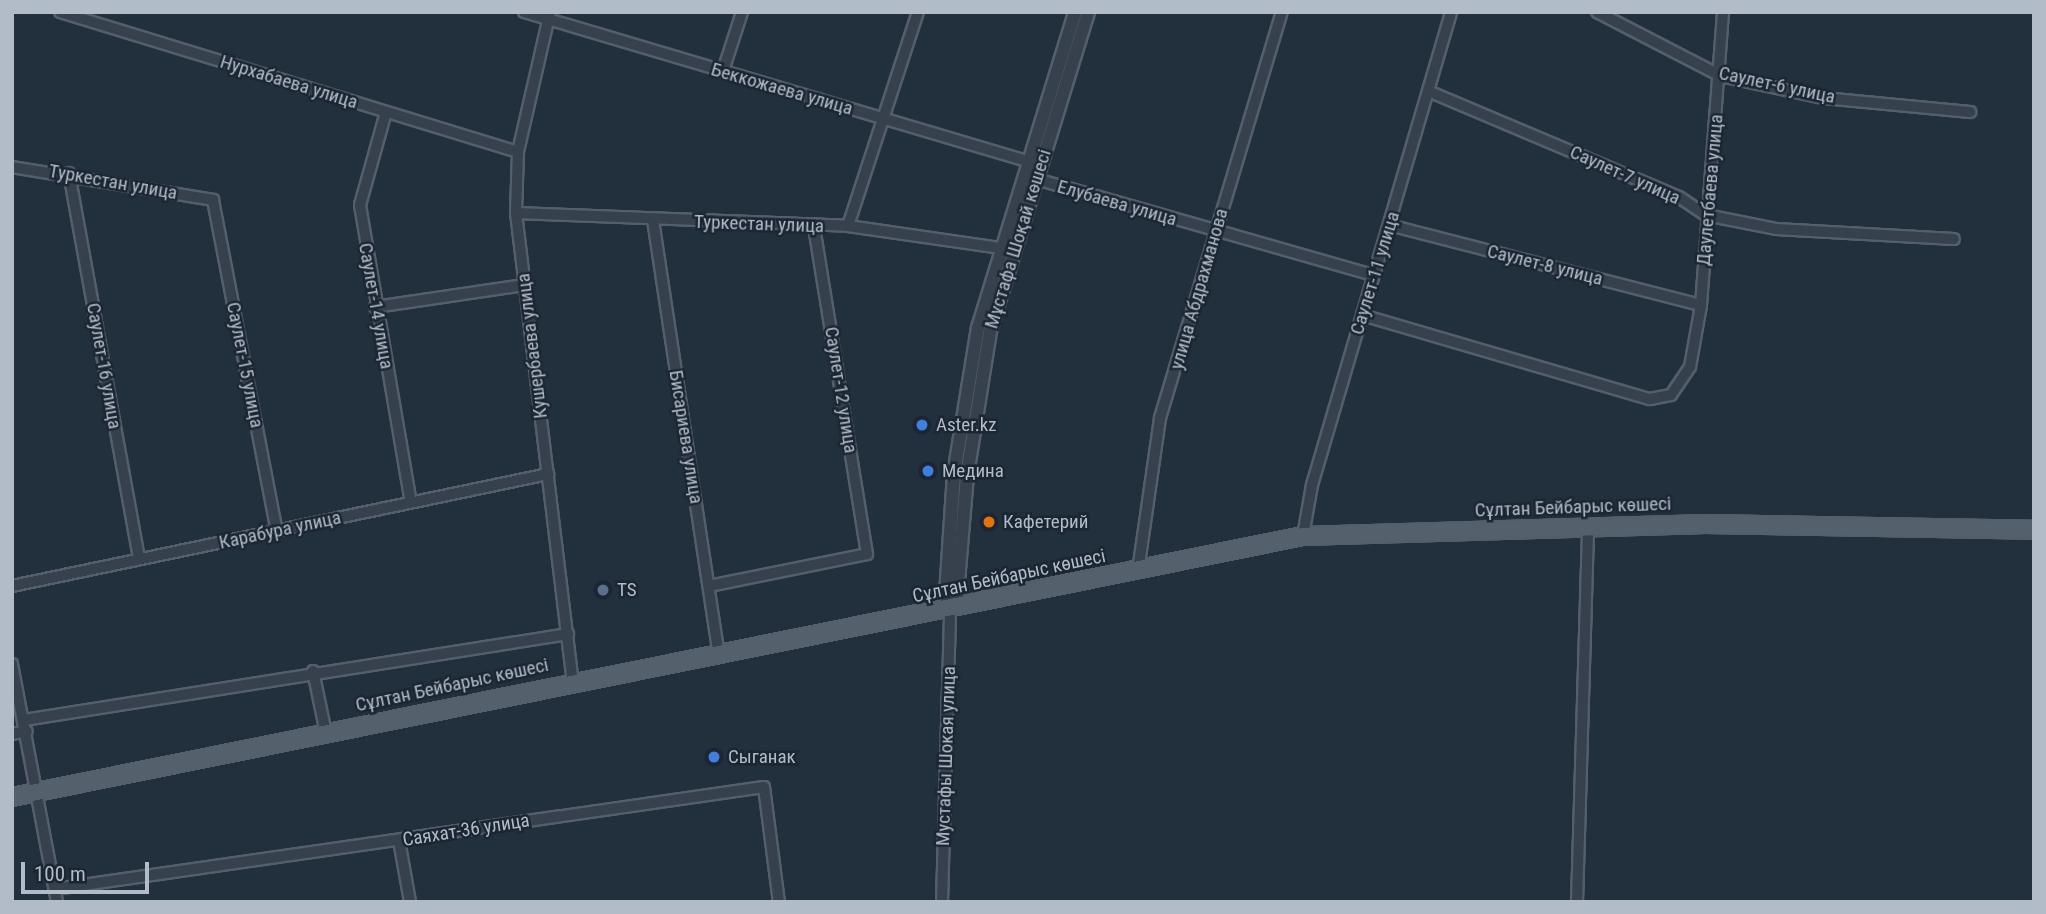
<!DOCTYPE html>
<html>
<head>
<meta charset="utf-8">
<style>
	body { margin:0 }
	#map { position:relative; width:2046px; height:914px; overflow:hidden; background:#22303d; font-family:"Roboto Condensed",sans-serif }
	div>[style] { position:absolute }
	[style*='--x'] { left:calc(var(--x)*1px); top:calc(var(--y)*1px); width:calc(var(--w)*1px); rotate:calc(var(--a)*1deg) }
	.roads { filter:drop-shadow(2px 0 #545f6b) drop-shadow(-2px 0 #545f6b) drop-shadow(0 2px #545f6b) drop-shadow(0 -2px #545f6b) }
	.minor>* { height:10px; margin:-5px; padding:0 5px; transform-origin:5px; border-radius:5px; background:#36414d }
	.tertiary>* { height:12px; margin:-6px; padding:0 6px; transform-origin:6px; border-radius:6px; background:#36414d }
	.primary>* { height:16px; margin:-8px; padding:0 8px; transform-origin:8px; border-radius:8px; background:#54616d }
	.dots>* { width:19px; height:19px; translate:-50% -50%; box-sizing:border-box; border:4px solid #1b2632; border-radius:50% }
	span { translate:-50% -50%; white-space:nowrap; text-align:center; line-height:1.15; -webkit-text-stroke:5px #1b2632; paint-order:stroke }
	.street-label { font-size:19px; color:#b2bcc8 }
	.poi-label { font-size:19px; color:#b2bcc8 }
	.left { translate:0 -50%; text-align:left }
	.frame { position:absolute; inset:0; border:14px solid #b2bcc8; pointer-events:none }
	.scale { position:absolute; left:21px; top:862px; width:128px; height:32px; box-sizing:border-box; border:4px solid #b2bcc8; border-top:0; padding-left:9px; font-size:21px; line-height:24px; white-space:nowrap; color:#b2bcc8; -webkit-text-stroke:5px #1b2632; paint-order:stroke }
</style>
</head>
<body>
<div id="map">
	<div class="roads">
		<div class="minor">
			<i style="--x:60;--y:12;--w:479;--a:17"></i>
			<i style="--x:524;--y:12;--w:535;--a:16.5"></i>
			<i style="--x:550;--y:12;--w:144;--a:102.9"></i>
			<i style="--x:518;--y:152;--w:61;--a:91.9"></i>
			<i style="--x:516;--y:213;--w:472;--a:83.1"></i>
			<i style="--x:1597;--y:12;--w:140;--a:27.3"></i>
			<i style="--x:1721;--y:76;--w:104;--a:12.2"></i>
			<i style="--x:1823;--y:98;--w:148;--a:5.4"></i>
			<i style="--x:723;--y:71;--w:62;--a:-72.1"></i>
			<i style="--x:1428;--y:91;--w:272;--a:22.9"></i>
			<i style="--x:1679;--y:197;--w:32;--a:34"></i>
			<i style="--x:1706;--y:215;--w:71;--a:11.3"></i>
			<i style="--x:1776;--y:229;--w:178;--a:3.2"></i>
			<i style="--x:386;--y:112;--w:97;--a:105.6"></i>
			<i style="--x:360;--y:205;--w:301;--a:80.3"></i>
			<i style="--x:12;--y:167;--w:204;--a:9.3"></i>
			<i style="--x:213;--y:200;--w:337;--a:79.1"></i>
			<i style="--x:69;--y:173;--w:392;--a:79.7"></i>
			<i style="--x:1029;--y:177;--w:358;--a:15.9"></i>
			<i style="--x:516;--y:213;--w:332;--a:2.2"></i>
			<i style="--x:848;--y:226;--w:155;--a:8.2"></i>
			<i style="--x:653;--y:220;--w:439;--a:81.4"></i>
			<i style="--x:1389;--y:225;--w:322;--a:14.4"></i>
			<i style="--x:848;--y:226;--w:225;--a:-71.9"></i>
			<i style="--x:375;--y:307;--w:151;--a:-8.4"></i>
			<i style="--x:1362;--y:315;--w:300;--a:16.3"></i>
			<i style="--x:1650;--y:399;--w:21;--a:-11"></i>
			<i style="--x:1671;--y:395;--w:34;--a:-56"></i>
			<i style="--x:1690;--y:367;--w:63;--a:-79.9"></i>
			<i style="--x:1701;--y:305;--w:294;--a:-85.7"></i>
			<i style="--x:1303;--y:536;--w:52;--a:-80"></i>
			<i style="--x:1312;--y:485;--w:493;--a:-73.6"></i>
			<i style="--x:1138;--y:571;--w:155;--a:-81.8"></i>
			<i style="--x:1160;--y:418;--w:424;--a:-73.3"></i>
			<i style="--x:12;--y:586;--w:548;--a:-11.8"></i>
			<i style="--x:709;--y:586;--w:161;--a:-11.4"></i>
			<i style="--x:867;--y:554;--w:333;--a:-99.2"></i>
			<i style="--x:12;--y:664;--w:242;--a:79.3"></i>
			<i style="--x:313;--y:671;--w:63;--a:78.2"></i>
			<i style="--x:24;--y:720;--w:551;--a:-8.98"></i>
			<i style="--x:12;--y:734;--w:15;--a:-11"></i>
			<i style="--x:399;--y:840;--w:63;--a:79.9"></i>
			<i style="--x:55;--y:889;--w:716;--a:-8.19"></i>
			<i style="--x:764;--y:787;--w:116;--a:82.6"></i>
			<i style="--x:942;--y:902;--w:292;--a:-88.4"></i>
			<i style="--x:1577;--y:902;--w:375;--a:-88.3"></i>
		</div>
		<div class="tertiary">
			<i style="--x:950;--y:610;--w:17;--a:-66"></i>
			<i style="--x:957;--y:594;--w:119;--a:-85.2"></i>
			<i style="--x:967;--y:475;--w:146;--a:-80.9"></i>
			<i style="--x:990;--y:331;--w:334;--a:-72.9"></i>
			<i style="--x:950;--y:610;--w:16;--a:-104"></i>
			<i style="--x:946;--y:594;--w:120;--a:-86.2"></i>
			<i style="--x:954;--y:474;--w:148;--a:-80.7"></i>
			<i style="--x:978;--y:328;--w:331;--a:-72.9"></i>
		</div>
		<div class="primary">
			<i style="--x:12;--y:797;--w:1317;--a:-11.43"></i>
			<i style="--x:1303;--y:536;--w:403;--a:-1.7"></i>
			<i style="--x:1706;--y:524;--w:328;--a:1"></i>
		</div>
	</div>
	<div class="dots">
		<i style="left:922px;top:425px;background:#3f7fe0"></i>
		<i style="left:928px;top:471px;background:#3f7fe0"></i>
		<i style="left:989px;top:522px;background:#e8710a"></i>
		<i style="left:603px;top:590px;background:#5c6f8a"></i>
		<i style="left:714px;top:757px;background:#3f7fe0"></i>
	</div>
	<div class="street-label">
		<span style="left:289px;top:82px;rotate:17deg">Нурхабаева улица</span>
		<span style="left:1777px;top:85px;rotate:12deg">Саулет-6 улица</span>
		<span style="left:782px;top:89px;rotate:16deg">Беккожаева улица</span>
		<span style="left:1625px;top:175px;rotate:24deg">Саулет-7 улица</span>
		<span style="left:113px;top:182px;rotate:10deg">Туркестан улица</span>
		<span style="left:1710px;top:190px;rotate:-85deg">Даулетбаева улица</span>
		<span style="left:1117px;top:203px;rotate:16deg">Елубаева улица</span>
		<span style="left:759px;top:224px;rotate:2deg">Туркестан улица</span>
		<span style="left:1018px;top:239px;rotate:-73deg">Мұстафа Шоқай көшесі</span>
		<span style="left:1545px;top:265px;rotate:14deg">Саулет-8 улица</span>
		<span style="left:1375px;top:273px;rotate:-73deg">Саулет-11 улица</span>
		<span style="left:1199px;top:289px;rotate:-74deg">улица Абдрахманова</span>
		<span style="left:376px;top:306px;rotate:80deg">Саулет-14 улица</span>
		<span style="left:532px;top:346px;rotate:-97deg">Кушербаева улица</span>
		<span style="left:245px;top:365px;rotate:79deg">Саулет-15 улица</span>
		<span style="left:104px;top:366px;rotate:80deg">Саулет-16 улица</span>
		<span style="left:841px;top:390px;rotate:81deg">Саулет-12 улица</span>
		<span style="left:686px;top:437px;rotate:81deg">Бисариева улица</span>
		<span style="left:1573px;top:507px;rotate:-2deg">Сұлтан Бейбарыс көшесі</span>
		<span style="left:280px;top:530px;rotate:-12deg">Карабура улица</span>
		<span style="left:1009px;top:576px;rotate:-12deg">Сұлтан Бейбарыс көшесі</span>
		<span style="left:452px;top:685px;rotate:-12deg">Сұлтан Бейбарыс көшесі</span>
		<span style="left:946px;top:756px;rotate:-88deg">Мустафы Шокая улица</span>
		<span style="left:466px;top:830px;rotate:-9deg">Саяхат-36 улица</span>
	</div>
	<div class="poi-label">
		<span class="left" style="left:936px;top:425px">Aster.kz</span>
		<span class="left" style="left:942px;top:471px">Медина</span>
		<span class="left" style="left:1003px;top:522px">Кафетерий</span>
		<span class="left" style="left:617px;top:590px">TS</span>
		<span class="left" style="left:728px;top:757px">Сыганак</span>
	</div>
	<div class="frame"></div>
	<div class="scale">100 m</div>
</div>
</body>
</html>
